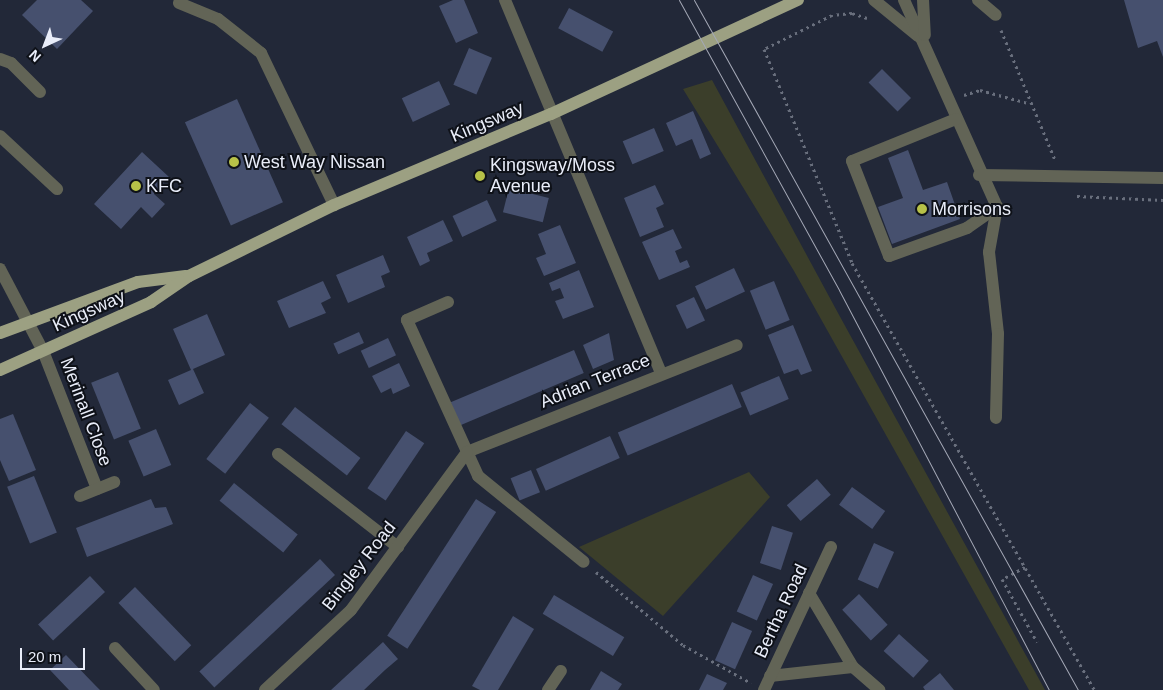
<!DOCTYPE html>
<html>
<head>
<meta charset="utf-8">
<style>
	body { margin:0 }
	#map { position:relative; width:1163px; height:690px; overflow:hidden; background:#222838; font-family:Helvetica,sans-serif }
	div>[style] { position:absolute }
	[style*='--x'] { left:calc(var(--x)*1px); top:calc(var(--y)*1px); width:calc(var(--w)*1px); rotate:calc(var(--a)*1deg) }
	.green>* { inset:0; background:#3b3e2a }
	.building>* { inset:0; background:#46506e; transform-origin:0 0 }
	.path>* { height:3px; margin-top:-1.5px; transform-origin:0; background:repeating-linear-gradient(90deg,#696f7d 0 2.5px,transparent 0 6.5px) }
	.minor>* { height:12px; margin:-6px; padding:0 6px; transform-origin:6px; border-radius:6px; background:#626456 }
	.major>* { height:12px; margin:-6px; padding:0 6px; transform-origin:6px; border-radius:6px; background:#9ca082 }
	.tram>* { height:1px; margin:-0.5px; padding:0 0.5px; transform-origin:0.5px; border-radius:0.5px; background:#a4a8b6 }
	.dots>* { width:14px; height:14px; translate:-50% -50%; box-sizing:border-box; border:2px solid #0e1118; border-radius:50% }
	span { translate:-50% -50%; white-space:nowrap; text-align:center; line-height:1.15; -webkit-text-stroke:4px #0e1118; paint-order:stroke }
	.street-label { font-size:18px; color:#e9edf9 }
	.poi-label { font-size:18px; color:#e9edf9 }
	.left { translate:0 -50%; text-align:left }
	.north { position:absolute; left:20px; top:20px; width:50px; height:50px; -webkit-text-stroke:4px #0e1118; paint-order:stroke; rotate:223deg; font-size:14px; font-weight:700; line-height:20px; text-align:center; color:#e9edf9 }
	.north::after { content:''; display:block; margin:auto; width:18px; height:22px; background:#e9edf9; clip-path:polygon(50% 0,100% 100%,50% 72%,0 100%) }
	.scale { position:absolute; left:20px; top:648px; width:65px; height:22px; box-sizing:border-box; border:2px solid #e9edf9; border-top:0; padding-left:6px; font-size:15px; line-height:18px; white-space:nowrap; color:#e9edf9; -webkit-text-stroke:4px #0e1118; paint-order:stroke }
</style>
</head>
<body>
<div id="map">
	<div class="green">
		<i style="clip-path:polygon(712px 80px,838px 313px,1045px 690px,1029px 690px,794px 271px,683px 89px)"></i>
		<i style="clip-path:polygon(749px 472px,770px 497px,663px 616px,579px 547px)"></i>
	</div>
	<div class="building">
		<i style="clip-path:polygon(37px 0,81px 0,93px 11px,57px 49px,22px 15px)"></i>
		<i style="clip-path:polygon(453px 0,464px 0,478px 33px,456px 43px,439px 6px)"></i>
		<i style="clip-path:polygon(1124px 0,1163px 0,1163px 57px,1157px 41px,1138px 48px)"></i>
		<i style="left:569px;top:8px;width:50px;height:23px;rotate:28deg"></i>
		<i style="left:469px;top:48px;width:25px;height:40px;rotate:23deg"></i>
		<i style="left:882px;top:69px;width:41px;height:19px;rotate:45deg"></i>
		<i style="left:439px;top:81px;width:26px;height:41px;rotate:65deg"></i>
		<i style="left:237px;top:99px;width:113px;height:57px;rotate:66deg"></i>
		<i style="clip-path:polygon(693px 111px,711px 154px,700px 159px,692px 139px,676px 146px,666px 123px)"></i>
		<i style="left:654px;top:128px;width:25px;height:34px;rotate:67deg"></i>
		<i style="clip-path:polygon(908px 150px,923px 190px,947px 182px,960px 219px,892px 244px,878px 207px,903px 198px,888px 158px)"></i>
		<i style="clip-path:polygon(142px 152px,169px 177px,154px 194px,165px 204px,152px 218px,141px 207px,121px 229px,94px 204px)"></i>
		<i style="clip-path:polygon(655px 185px,664px 204px,656px 208px,664px 227px,640px 237px,624px 198px)"></i>
		<i style="left:509px;top:188px;width:41px;height:25px;rotate:14deg"></i>
		<i style="left:487px;top:200px;width:23px;height:38px;rotate:65deg"></i>
		<i style="clip-path:polygon(443px 220px,453px 241px,427px 253px,430px 261px,420px 266px,407px 237px)"></i>
		<i style="clip-path:polygon(560px 225px,576px 263px,544px 276px,536px 258px,546px 254px,538px 234px)"></i>
		<i style="clip-path:polygon(673px 229px,682px 248px,675px 251px,680px 263px,687px 260px,690px 267px,659px 280px,642px 242px)"></i>
		<i style="clip-path:polygon(383px 255px,390px 272px,381px 276px,385px 287px,348px 303px,336px 275px)"></i>
		<i style="left:734px;top:268px;width:26px;height:43px;rotate:65deg"></i>
		<i style="clip-path:polygon(579px 270px,594px 307px,563px 319px,555px 301px,564px 298px,560px 288px,552px 291px,549px 283px)"></i>
		<i style="clip-path:polygon(323px 281px,331px 298px,321px 303px,326px 313px,289px 328px,277px 301px)"></i>
		<i style="left:774px;top:281px;width:42px;height:26px;rotate:68deg"></i>
		<i style="left:694px;top:297px;width:26px;height:20px;rotate:65deg"></i>
		<i style="clip-path:polygon(207px 314px,225px 355px,193px 369px,204px 393px,179px 405px,168px 380px,191px 370px,173px 329px)"></i>
		<i style="clip-path:polygon(793px 325px,812px 371px,801px 375px,798px 369px,784px 374px,768px 335px)"></i>
		<i style="left:359px;top:332px;width:12px;height:28px;rotate:66deg"></i>
		<i style="clip-path:polygon(609px 333px,614px 360px,593px 369px,583px 345px)"></i>
		<i style="left:388px;top:338px;width:19px;height:30px;rotate:65deg"></i>
		<i style="left:574px;top:350px;width:25px;height:134px;rotate:67deg"></i>
		<i style="clip-path:polygon(399px 363px,410px 386px,393px 394px,391px 388px,381px 393px,372px 376px)"></i>
		<i style="left:118px;top:372px;width:61px;height:29px;rotate:68deg"></i>
		<i style="left:779px;top:376px;width:25px;height:42px;rotate:67deg"></i>
		<i style="left:732px;top:384px;width:25px;height:124px;rotate:67deg"></i>
		<i style="left:250px;top:403px;width:24px;height:71px;rotate:38deg"></i>
		<i style="left:295px;top:407px;width:83px;height:22px;rotate:38deg"></i>
		<i style="clip-path:polygon(13px 414px,36px 470px,9px 481px,0 460px,0 419px)"></i>
		<i style="left:156px;top:429px;width:39px;height:30px;rotate:67deg"></i>
		<i style="left:406px;top:431px;width:22px;height:69px;rotate:34deg"></i>
		<i style="left:610px;top:436px;width:24px;height:81px;rotate:66deg"></i>
		<i style="left:531px;top:470px;width:24px;height:22px;rotate:68deg"></i>
		<i style="left:34px;top:476px;width:61px;height:29px;rotate:68deg"></i>
		<i style="left:817px;top:479px;width:21px;height:40px;rotate:49deg"></i>
		<i style="left:234px;top:483px;width:82px;height:23px;rotate:39deg"></i>
		<i style="left:852px;top:487px;width:41px;height:22px;rotate:36deg"></i>
		<i style="clip-path:polygon(151px 499px,155px 508px,166px 507px,173px 524px,87px 557px,76px 528px)"></i>
		<i style="left:476px;top:499px;width:24px;height:163px;rotate:33deg"></i>
		<i style="left:772px;top:526px;width:22px;height:39px;rotate:18deg"></i>
		<i style="left:874px;top:543px;width:22px;height:40px;rotate:24deg"></i>
		<i style="left:320px;top:559px;width:22px;height:165px;rotate:47deg"></i>
		<i style="left:753px;top:575px;width:22px;height:40px;rotate:24deg"></i>
		<i style="left:90px;top:576px;width:22px;height:71px;rotate:47deg"></i>
		<i style="left:135px;top:587px;width:81px;height:23px;rotate:46deg"></i>
		<i style="left:859px;top:594px;width:42px;height:23px;rotate:47deg"></i>
		<i style="left:554px;top:595px;width:82px;height:22px;rotate:31deg"></i>
		<i style="clip-path:polygon(513px 616px,534px 629px,498px 690px,480px 690px,472px 686px)"></i>
		<i style="left:732px;top:622px;width:22px;height:42px;rotate:24deg"></i>
		<i style="left:899px;top:634px;width:40px;height:23px;rotate:42deg"></i>
		<i style="clip-path:polygon(383px 642px,398px 659px,385px 670px,364px 690px,331px 690px)"></i>
		<i style="clip-path:polygon(66px 655px,94px 684px,100px 690px,69px 690px,50px 670px)"></i>
		<i style="clip-path:polygon(601px 671px,622px 684px,618px 690px,590px 690px)"></i>
		<i style="clip-path:polygon(940px 673px,954px 690px,925px 690px,923px 687px)"></i>
		<i style="clip-path:polygon(707px 674px,727px 683px,723px 690px,699px 690px)"></i>
	</div>
	<div class="path">
		<i style="--x:867;--y:18;--w:16;--a:-162"></i>
		<i style="--x:852;--y:13;--w:20;--a:174"></i>
		<i style="--x:832;--y:15;--w:76;--a:153.4"></i>
		<i style="--x:764;--y:49;--w:231;--a:67.6"></i>
		<i style="--x:852;--y:263;--w:491;--a:60.4"></i>
		<i style="--x:1001;--y:30;--w:141;--a:67.4"></i>
		<i style="--x:964;--y:95;--w:17;--a:-17"></i>
		<i style="--x:980;--y:90;--w:50;--a:15.2"></i>
		<i style="--x:1077;--y:196;--w:86;--a:2.7"></i>
		<i style="--x:1025;--y:567;--w:26;--a:152"></i>
		<i style="--x:1002;--y:579;--w:72;--a:60.9"></i>
		<i style="--x:596;--y:572;--w:114;--a:40"></i>
		<i style="--x:683;--y:645;--w:78;--a:29.2"></i>
	</div>
	<div class="minor">
		<i style="--x:505;--y:0;--w:404;--a:67.3"></i>
		<i style="--x:874;--y:0;--w:57;--a:39.3"></i>
		<i style="--x:904;--y:0;--w:227;--a:65.8"></i>
		<i style="--x:997;--y:207;--w:46;--a:100.1"></i>
		<i style="--x:989;--y:252;--w:82;--a:83.7"></i>
		<i style="--x:998;--y:334;--w:84;--a:91.4"></i>
		<i style="--x:923;--y:0;--w:35;--a:87"></i>
		<i style="--x:978;--y:0;--w:23;--a:40"></i>
		<i style="--x:179;--y:3;--w:42;--a:22.3"></i>
		<i style="--x:218;--y:19;--w:55;--a:38.3"></i>
		<i style="--x:261;--y:53;--w:169;--a:64.3"></i>
		<i style="--x:0;--y:59;--w:12;--a:20"></i>
		<i style="--x:11;--y:63;--w:41;--a:45"></i>
		<i style="--x:956;--y:119;--w:112;--a:158"></i>
		<i style="--x:852;--y:161;--w:102;--a:68.7"></i>
		<i style="--x:889;--y:256;--w:83;--a:-19.7"></i>
		<i style="--x:967;--y:228;--w:37;--a:-35"></i>
		<i style="--x:0;--y:136;--w:78;--a:42.9"></i>
		<i style="--x:979;--y:175;--w:184;--a:0.9"></i>
		<i style="--x:0;--y:269;--w:93;--a:62.3"></i>
		<i style="--x:43;--y:351;--w:148;--a:68.6"></i>
		<i style="--x:448;--y:302;--w:45;--a:156.3"></i>
		<i style="--x:407;--y:320;--w:171;--a:65.5"></i>
		<i style="--x:478;--y:476;--w:136;--a:39.1"></i>
		<i style="--x:467;--y:452;--w:290;--a:-21.6"></i>
		<i style="--x:278;--y:454;--w:152;--a:37.8"></i>
		<i style="--x:80;--y:496;--w:37;--a:-22"></i>
		<i style="--x:809;--y:593;--w:86;--a:59.3"></i>
		<i style="--x:853;--y:667;--w:35;--a:41"></i>
		<i style="--x:115;--y:648;--w:57;--a:47.1"></i>
		<i style="--x:770;--y:676;--w:83;--a:-6.2"></i>
		<i style="--x:265;--y:690;--w:117;--a:-42.9"></i>
		<i style="--x:351;--y:610;--w:196;--a:-53.7"></i>
		<i style="--x:548;--y:690;--w:23;--a:-56"></i>
		<i style="--x:764;--y:690;--w:158;--a:-64.9"></i>
	</div>
	<div class="major">
		<i style="--x:0;--y:333;--w:147;--a:-20.3"></i>
		<i style="--x:138;--y:282;--w:48;--a:-7.1"></i>
		<i style="--x:0;--y:370;--w:166;--a:-24.2"></i>
		<i style="--x:151;--y:302;--w:46;--a:-34.4"></i>
		<i style="--x:189;--y:276;--w:161;--a:-26.1"></i>
		<i style="--x:334;--y:205;--w:235;--a:-22.8"></i>
		<i style="--x:551;--y:114;--w:272;--a:-24.8"></i>
	</div>
	<div class="tram">
		<i style="--x:679;--y:0;--w:331;--a:61.1"></i>
		<i style="--x:839;--y:290;--w:452;--a:62.3"></i>
		<i style="--x:694;--y:0;--w:790;--a:60.9"></i>
	</div>
	<div class="dots">
		<i style="left:234px;top:162px;background:#b7c148"></i>
		<i style="left:480px;top:176px;background:#b7c148"></i>
		<i style="left:136px;top:186px;background:#b7c148"></i>
		<i style="left:922px;top:209px;background:#b7c148"></i>
	</div>
	<div class="street-label">
		<span style="left:487px;top:122px;rotate:-23deg">Kingsway</span>
		<span style="left:89px;top:311px;rotate:-24deg">Kingsway</span>
		<span style="left:595px;top:381px;rotate:-22deg">Adrian Terrace</span>
		<span style="left:86px;top:412px;rotate:69deg">Merinall Close</span>
		<span style="left:359px;top:566px;rotate:-52deg">Bingley Road</span>
		<span style="left:781px;top:611px;rotate:-65deg">Bertha Road</span>
	</div>
	<div class="poi-label">
		<span class="left" style="left:244px;top:162px">West Way Nissan</span>
		<span class="left" style="left:490px;top:176px">Kingsway/Moss<br>Avenue</span>
		<span class="left" style="left:146px;top:186px">KFC</span>
		<span class="left" style="left:932px;top:209px">Morrisons</span>
	</div>
	<div class="north">N</div>
	<div class="scale">20 m</div>
</div>
</body>
</html>
